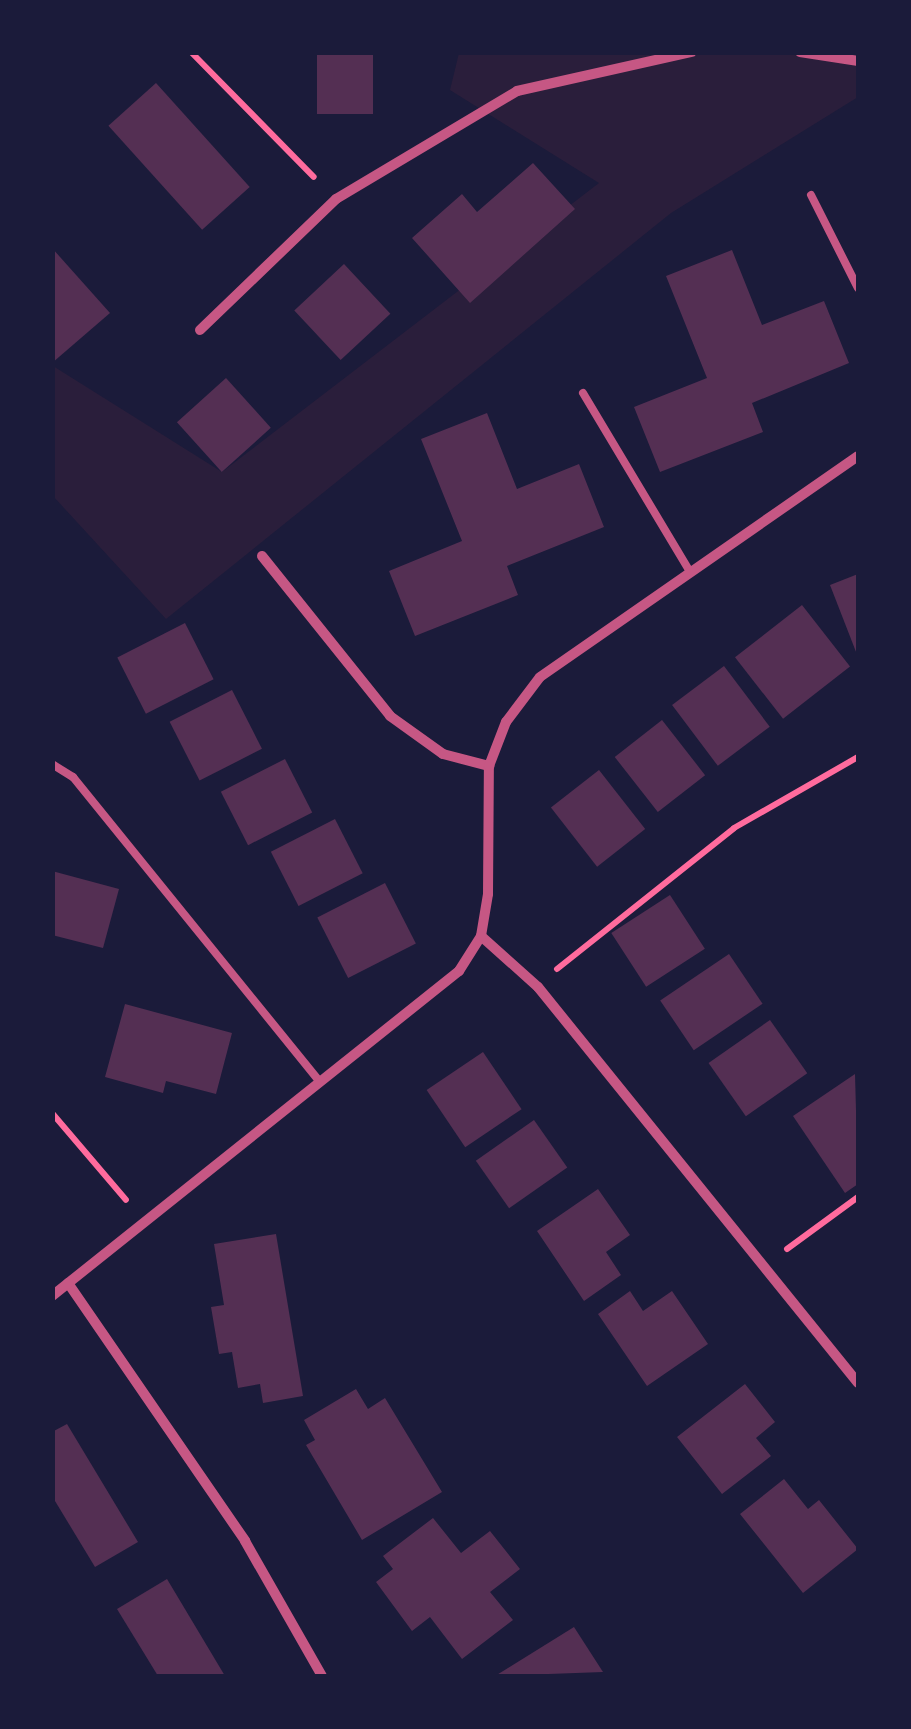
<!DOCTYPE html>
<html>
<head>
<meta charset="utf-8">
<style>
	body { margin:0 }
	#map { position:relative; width:911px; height:1729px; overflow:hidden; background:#1b1b3a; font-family:"Roboto Serif",serif }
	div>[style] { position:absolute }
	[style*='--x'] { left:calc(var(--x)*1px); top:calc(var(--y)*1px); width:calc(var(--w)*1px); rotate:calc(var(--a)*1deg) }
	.green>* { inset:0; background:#2a1e3b }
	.building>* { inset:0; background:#542f53; transform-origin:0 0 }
	.path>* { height:6px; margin:-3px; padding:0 3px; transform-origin:3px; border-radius:3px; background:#ff6b9d }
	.service>* { height:8px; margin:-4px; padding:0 4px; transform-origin:4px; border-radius:4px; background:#c65784 }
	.minor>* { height:10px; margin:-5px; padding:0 5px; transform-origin:5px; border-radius:5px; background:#c65784 }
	span { translate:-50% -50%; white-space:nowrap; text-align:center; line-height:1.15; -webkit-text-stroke:8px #1b1b3a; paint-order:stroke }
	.frame { position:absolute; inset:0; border:55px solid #1b1b3a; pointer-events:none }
</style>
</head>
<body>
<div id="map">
	<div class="green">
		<i style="clip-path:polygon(459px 53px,858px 53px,858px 97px,671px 213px,166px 619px,53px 496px,53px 366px,222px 472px,599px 183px,450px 90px)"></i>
	</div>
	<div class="building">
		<i style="left:317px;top:52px;width:56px;height:62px"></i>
		<i style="left:156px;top:83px;width:140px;height:64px;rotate:48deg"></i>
		<i style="clip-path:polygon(533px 163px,575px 209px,470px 303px,412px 238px,462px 194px,477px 212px)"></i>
		<i style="clip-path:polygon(52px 248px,110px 313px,52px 363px)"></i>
		<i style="clip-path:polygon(732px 250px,762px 325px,824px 301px,849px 363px,752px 403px,763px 432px,660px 472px,634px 407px,707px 378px,666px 276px)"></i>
		<i style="left:344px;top:264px;width:68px;height:68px;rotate:47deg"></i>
		<i style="left:226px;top:378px;width:67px;height:66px;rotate:48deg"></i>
		<i style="clip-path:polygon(487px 413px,517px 489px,579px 464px,604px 527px,507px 566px,518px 595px,415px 636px,389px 571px,462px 541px,421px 439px)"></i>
		<i style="clip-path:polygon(858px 574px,858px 657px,830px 585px)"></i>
		<i style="left:802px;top:605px;width:78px;height:85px;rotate:52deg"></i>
		<i style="left:185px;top:623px;width:63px;height:76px;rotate:63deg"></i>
		<i style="left:724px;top:666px;width:76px;height:65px;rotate:53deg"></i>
		<i style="left:232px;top:690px;width:66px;height:70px;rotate:63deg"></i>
		<i style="left:662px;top:720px;width:70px;height:60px;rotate:52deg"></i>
		<i style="left:285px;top:759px;width:60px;height:72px;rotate:63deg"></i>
		<i style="left:599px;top:770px;width:75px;height:61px;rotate:52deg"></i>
		<i style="left:335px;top:819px;width:61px;height:72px;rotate:63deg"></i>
		<i style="clip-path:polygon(52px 871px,119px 889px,103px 948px,52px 935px)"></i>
		<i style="left:385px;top:883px;width:68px;height:76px;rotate:63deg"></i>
		<i style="left:670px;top:895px;width:64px;height:70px;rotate:57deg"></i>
		<i style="left:729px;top:954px;width:60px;height:83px;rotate:56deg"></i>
		<i style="clip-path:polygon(125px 1004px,232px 1033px,216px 1094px,166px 1081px,163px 1093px,105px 1077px)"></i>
		<i style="left:770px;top:1020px;width:65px;height:75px;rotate:55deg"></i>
		<i style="left:483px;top:1052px;width:69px;height:68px;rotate:56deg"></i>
		<i style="clip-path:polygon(855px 1074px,858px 1184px,845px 1193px,793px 1116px)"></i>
		<i style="left:534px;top:1120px;width:58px;height:71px;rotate:55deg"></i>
		<i style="clip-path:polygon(598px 1189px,630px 1235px,606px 1252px,621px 1275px,584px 1301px,537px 1231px)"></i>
		<i style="clip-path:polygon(276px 1234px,303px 1396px,263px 1403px,260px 1384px,238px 1388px,232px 1352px,219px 1354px,211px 1307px,224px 1305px,214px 1244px)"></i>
		<i style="clip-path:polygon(630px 1291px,643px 1311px,672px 1291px,708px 1344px,647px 1386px,598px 1314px)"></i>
		<i style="clip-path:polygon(745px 1384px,775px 1422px,756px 1438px,771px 1456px,722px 1494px,677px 1437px)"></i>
		<i style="clip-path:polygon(356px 1389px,368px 1409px,385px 1398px,442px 1492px,362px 1540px,306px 1445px,315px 1440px,304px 1420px)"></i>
		<i style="clip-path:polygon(67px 1424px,138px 1542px,95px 1567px,52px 1496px,52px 1432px)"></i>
		<i style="clip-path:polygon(784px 1479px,808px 1509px,819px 1500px,858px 1549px,803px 1593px,740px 1514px)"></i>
		<i style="clip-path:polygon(433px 1518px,461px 1553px,490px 1531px,520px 1569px,490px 1592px,513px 1620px,462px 1659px,430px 1617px,412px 1631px,376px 1582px,393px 1569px,383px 1556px)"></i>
		<i style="clip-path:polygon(167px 1579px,225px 1676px,158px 1676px,117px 1609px)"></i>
		<i style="clip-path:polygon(574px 1627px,603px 1672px,495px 1676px)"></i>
	</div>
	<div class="path">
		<i style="--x:191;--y:52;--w:175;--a:45.5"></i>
		<i style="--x:557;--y:969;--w:226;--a:-38.5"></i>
		<i style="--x:734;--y:828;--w:143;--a:-29.8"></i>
		<i style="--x:52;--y:1113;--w:114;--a:49.6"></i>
		<i style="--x:787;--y:1249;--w:88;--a:-36.2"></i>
	</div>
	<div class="service">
		<i style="--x:811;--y:195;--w:104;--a:63.2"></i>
		<i style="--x:583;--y:393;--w:206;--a:59.1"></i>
		<i style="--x:52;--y:764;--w:25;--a:32"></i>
		<i style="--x:73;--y:777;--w:392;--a:51"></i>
	</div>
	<div class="minor">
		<i style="--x:800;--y:52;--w:59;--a:8.8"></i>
		<i style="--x:200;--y:330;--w:189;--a:-43.9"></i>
		<i style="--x:336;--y:199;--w:211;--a:-30.8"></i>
		<i style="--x:517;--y:91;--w:179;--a:-12.6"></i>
		<i style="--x:262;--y:556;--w:205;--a:51.3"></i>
		<i style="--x:390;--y:716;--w:65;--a:35.6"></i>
		<i style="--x:443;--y:754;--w:48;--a:14.6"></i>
		<i style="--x:481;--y:936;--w:76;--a:41.8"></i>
		<i style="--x:538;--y:987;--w:509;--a:51.06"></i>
		<i style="--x:68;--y:1283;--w:313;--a:55.5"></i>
		<i style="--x:245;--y:1541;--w:155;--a:60.3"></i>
		<i style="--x:52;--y:1296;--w:521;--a:-38.61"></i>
		<i style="--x:459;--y:971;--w:41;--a:-57.8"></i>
		<i style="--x:481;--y:936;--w:43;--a:-80.5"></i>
		<i style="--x:488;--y:894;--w:128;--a:-89.6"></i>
		<i style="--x:489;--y:766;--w:47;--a:-68.9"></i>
		<i style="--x:506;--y:722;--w:56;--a:-52.9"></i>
		<i style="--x:540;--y:677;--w:387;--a:-34.8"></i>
	</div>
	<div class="frame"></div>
</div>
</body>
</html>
